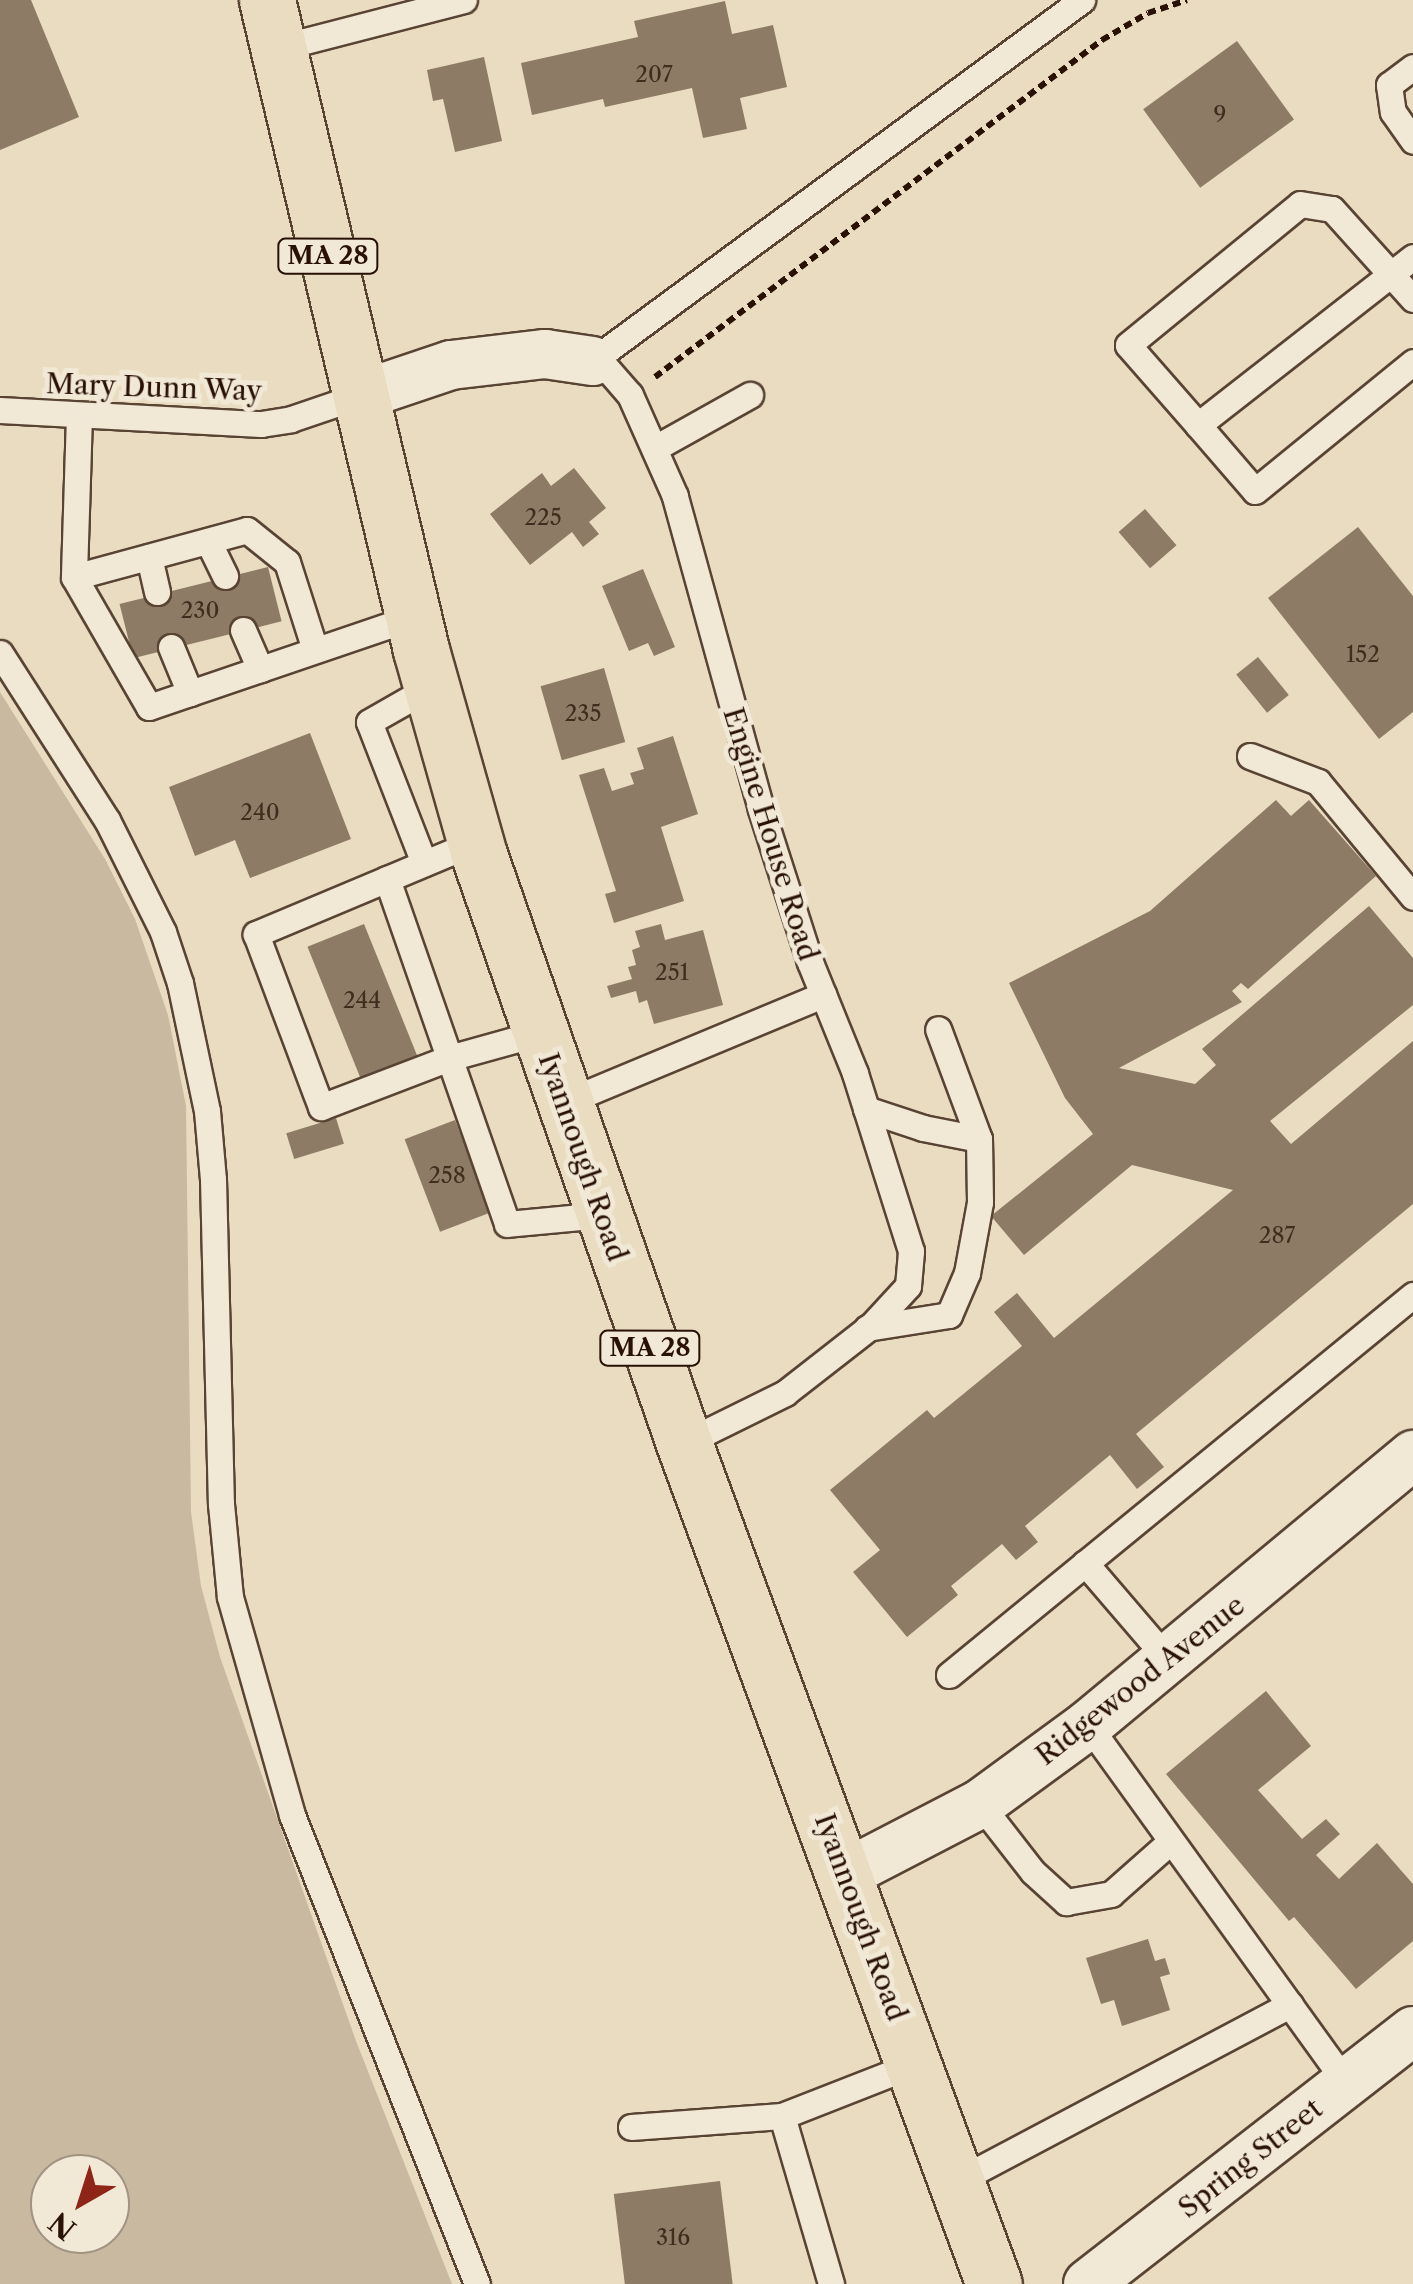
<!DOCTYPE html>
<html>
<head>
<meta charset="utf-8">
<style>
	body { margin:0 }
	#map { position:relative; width:1413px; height:2284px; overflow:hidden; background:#e9dcc0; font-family:"Libre Caslon Text",serif }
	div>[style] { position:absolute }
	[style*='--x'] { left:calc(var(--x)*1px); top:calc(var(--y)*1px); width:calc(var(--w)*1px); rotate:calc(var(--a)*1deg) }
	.green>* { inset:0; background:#c8b9a0 }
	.building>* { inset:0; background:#8d7b66; transform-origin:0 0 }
	.path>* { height:6px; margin-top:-3px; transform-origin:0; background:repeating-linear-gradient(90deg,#291105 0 8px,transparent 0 13px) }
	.roads { filter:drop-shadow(2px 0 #594434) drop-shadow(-2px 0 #594434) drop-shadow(0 2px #594434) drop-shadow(0 -2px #594434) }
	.lane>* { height:25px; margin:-12.5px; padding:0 12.5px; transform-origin:12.5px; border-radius:12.5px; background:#f1e8d6 }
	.street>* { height:48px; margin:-24px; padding:0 24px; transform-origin:24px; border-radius:24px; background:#f1e8d6 }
	.primary>* { height:55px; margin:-27.5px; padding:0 27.5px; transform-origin:27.5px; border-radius:27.5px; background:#e9dcc0 }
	span { translate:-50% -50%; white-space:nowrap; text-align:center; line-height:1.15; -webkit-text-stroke:10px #f1e8d6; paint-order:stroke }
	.number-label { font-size:22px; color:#422c1d }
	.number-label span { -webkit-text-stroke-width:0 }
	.shield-label span { padding:2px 8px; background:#f1e8d6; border:2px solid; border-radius:8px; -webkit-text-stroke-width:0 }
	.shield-label { font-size:25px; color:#291105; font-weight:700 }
	.street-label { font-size:28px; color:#291105 }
	.north { position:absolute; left:30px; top:2154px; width:100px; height:100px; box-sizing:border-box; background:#f1e8d6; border:2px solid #a19282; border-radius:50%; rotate:219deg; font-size:28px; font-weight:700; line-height:40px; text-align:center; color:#291105 }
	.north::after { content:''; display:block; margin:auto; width:35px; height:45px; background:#8f2418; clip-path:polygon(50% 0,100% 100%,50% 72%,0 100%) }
</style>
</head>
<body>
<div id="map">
	<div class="green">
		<i style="clip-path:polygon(evenodd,0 692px,105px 859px,135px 919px,168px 1015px,186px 1106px,191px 1512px,201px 1586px,220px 1657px,356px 2041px,452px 2284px,0 2284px,0 692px,50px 2174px,110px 2174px,110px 2234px,50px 2234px,50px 2174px)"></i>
	</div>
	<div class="building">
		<i style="clip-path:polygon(0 0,31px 0,79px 117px,0 150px)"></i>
		<i style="clip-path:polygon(725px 1px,732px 34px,773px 25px,787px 87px,740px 98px,747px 129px,703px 138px,692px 88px,605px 107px,603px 99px,532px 115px,521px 63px,638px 37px,634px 21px)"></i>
		<i style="left:1237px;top:41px;width:97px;height:116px;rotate:54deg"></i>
		<i style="clip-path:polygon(484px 57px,502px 141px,455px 152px,443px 99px,433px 101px,427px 70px)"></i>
		<i style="clip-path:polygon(574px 468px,606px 508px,589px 522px,599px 534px,583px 547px,572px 532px,530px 565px,490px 514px,542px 473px,551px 486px)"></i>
		<i style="left:1145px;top:509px;width:48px;height:35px;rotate:49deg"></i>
		<i style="clip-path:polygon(1358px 527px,1413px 596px,1413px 712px,1379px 739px,1268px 598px)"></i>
		<i style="left:268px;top:567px;width:56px;height:153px;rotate:76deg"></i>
		<i style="clip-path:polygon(643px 569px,675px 647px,654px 656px,648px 643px,629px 651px,602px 586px)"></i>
		<i style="left:1258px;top:657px;width:49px;height:28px;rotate:51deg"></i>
		<i style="left:604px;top:668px;width:77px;height:66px;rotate:74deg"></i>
		<i style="clip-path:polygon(310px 733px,351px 839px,250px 878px,235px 840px,195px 856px,169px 787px)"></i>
		<i style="clip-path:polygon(673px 736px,698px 814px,661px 827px,684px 901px,614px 923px,605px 894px,616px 891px,579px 775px,604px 768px,612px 791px,634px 784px,630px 773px,644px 769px,637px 748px)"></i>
		<i style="clip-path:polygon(1276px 800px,1291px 816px,1309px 800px,1376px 876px,1248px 989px,1241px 983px,1232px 991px,1242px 1002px,1119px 1068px,1195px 1084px,1216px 1065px,1202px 1049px,1369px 906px,1413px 958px,1413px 1005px,1270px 1121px,1291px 1144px,1413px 1041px,1413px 1204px,1136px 1434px,1164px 1467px,1137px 1489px,1110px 1455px,1025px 1526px,1038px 1542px,1016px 1560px,1002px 1544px,951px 1586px,958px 1595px,907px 1637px,853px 1572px,880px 1550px,830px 1490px,927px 1410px,934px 1418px,1022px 1346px,994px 1312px,1017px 1293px,1054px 1338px,1233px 1190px,1132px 1165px,1024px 1255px,991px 1216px,1093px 1134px,1065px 1098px,1009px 983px,1150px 911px)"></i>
		<i style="left:364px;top:924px;width:142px;height:61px;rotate:68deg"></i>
		<i style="clip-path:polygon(661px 924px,665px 940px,703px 930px,723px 1005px,654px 1024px,647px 1000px,639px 1003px,636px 991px,611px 998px,607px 986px,632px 979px,628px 967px,636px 965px,632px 950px,640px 947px,635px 931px)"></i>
		<i style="left:336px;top:1118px;width:27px;height:52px;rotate:73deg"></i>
		<i style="left:455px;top:1120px;width:99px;height:54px;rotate:69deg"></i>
		<i style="clip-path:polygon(1266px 1691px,1311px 1746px,1258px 1790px,1302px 1839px,1326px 1819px,1340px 1834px,1316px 1855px,1339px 1879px,1377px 1843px,1413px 1884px,1413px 1941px,1356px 1989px,1294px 1917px,1289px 1921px,1166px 1774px)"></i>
		<i style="clip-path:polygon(1148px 1939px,1155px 1961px,1165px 1958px,1170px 1974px,1160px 1977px,1170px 2010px,1122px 2026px,1114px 2000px,1101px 2004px,1086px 1958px)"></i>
		<i style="left:720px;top:2181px;width:104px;height:107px;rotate:83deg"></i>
	</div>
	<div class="path">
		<i style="--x:655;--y:377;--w:560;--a:-37.01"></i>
		<i style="--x:1102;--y:40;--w:53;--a:-30.4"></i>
		<i style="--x:1148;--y:13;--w:41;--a:-18.4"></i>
	</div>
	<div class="roads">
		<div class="lane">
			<i style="--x:278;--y:48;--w:192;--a:-14.5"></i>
			<i style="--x:1413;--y:67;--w:30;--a:143"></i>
			<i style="--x:1389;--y:85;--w:27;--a:82"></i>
			<i style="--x:1393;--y:112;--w:35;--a:55"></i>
			<i style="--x:1413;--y:257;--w:273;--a:142"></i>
			<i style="--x:1198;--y:425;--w:87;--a:49.2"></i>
			<i style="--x:1255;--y:491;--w:204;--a:-39.2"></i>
			<i style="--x:0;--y:410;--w:261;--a:3.1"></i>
			<i style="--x:261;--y:424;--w:30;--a:-9"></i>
			<i style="--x:291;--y:419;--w:75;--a:-18.7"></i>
			<i style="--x:79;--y:415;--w:162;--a:91.8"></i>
			<i style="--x:74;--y:577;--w:150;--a:60"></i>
			<i style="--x:149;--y:707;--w:280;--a:-18.8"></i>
			<i style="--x:1198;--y:425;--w:106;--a:-131.2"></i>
			<i style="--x:1128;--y:345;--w:222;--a:-39.3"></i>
			<i style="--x:1300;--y:204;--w:32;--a:9"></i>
			<i style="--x:1332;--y:209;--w:121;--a:48"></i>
			<i style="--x:655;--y:448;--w:109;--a:-29.2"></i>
			<i style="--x:208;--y:541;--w:39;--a:64"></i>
			<i style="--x:149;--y:557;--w:36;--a:77"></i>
			<i style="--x:74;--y:577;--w:179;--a:-15.2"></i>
			<i style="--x:247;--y:530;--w:51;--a:38.7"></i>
			<i style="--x:287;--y:562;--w:92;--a:72.3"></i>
			<i style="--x:243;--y:630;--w:43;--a:66.4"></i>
			<i style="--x:171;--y:647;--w:50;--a:67.6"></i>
			<i style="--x:0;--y:653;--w:198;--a:57.4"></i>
			<i style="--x:107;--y:820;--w:125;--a:63.4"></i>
			<i style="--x:163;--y:932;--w:54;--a:71.6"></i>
			<i style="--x:180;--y:983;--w:131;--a:78.1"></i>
			<i style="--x:207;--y:1111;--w:68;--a:85"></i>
			<i style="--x:213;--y:1179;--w:325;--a:88.6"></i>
			<i style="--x:221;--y:1504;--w:93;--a:84.5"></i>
			<i style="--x:230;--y:1597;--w:227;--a:74.1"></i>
			<i style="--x:292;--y:1815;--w:504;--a:68.47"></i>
			<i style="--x:1250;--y:756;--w:73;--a:20.9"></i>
			<i style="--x:1318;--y:782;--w:149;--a:50.4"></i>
			<i style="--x:475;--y:842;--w:238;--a:157.2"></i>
			<i style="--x:256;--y:934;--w:185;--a:69.4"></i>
			<i style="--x:321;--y:1107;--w:137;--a:-20.9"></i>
			<i style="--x:449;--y:1058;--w:93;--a:-15.5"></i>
			<i style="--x:424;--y:863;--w:151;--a:-111.3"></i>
			<i style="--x:369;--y:722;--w:73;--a:-29.7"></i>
			<i style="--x:387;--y:879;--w:365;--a:70.8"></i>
			<i style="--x:507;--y:1224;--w:96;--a:-5.4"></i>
			<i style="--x:563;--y:1103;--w:282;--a:-22.6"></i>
			<i style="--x:866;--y:1109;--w:60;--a:18.4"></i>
			<i style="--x:923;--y:1128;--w:57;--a:11.1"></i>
			<i style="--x:867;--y:1328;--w:83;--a:-9"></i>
			<i style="--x:949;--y:1315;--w:46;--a:-66.8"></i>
			<i style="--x:967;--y:1273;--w:72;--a:-79.6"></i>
			<i style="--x:980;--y:1202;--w:63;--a:-90.9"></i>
			<i style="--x:979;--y:1139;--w:117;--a:-110.4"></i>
			<i style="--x:684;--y:1443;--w:113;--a:-26.3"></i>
			<i style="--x:785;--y:1393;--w:110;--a:-38"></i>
			<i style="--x:872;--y:1325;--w:53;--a:-47.3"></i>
			<i style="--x:908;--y:1286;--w:35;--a:-85"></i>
			<i style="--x:911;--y:1251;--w:187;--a:-107.5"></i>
			<i style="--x:855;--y:1073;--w:120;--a:-112.1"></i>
			<i style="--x:810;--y:962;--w:161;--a:-107.8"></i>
			<i style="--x:761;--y:809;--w:325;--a:-105.4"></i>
			<i style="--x:675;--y:496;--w:111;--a:-114"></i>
			<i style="--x:630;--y:395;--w:33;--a:-131"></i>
			<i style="--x:608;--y:370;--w:18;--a:-151"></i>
			<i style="--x:592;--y:361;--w:609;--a:-36.38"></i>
			<i style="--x:1085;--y:1563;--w:129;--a:49.4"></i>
			<i style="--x:949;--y:1675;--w:600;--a:-39.32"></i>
			<i style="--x:1088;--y:1725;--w:441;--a:54.2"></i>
			<i style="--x:980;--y:1804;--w:86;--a:52.1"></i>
			<i style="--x:1033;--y:1872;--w:45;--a:42.3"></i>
			<i style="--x:1066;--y:1902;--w:46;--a:-10.1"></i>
			<i style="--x:1111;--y:1894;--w:80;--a:-41.5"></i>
			<i style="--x:782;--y:2116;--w:175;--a:73.7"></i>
			<i style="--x:631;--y:2127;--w:151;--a:-4.2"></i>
			<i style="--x:782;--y:2116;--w:143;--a:-21.4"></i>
			<i style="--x:957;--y:2181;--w:377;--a:-27.9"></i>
		</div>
		<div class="street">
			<i style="--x:362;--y:395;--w:94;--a:-18.6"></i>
			<i style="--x:451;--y:365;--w:95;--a:-6.7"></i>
			<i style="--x:545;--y:354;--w:48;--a:8.5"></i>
			<i style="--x:845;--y:1874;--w:152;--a:-27.4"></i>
			<i style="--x:980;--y:1804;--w:134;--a:-36.2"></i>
			<i style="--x:1088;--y:1725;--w:423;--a:-39.7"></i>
			<i style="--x:1088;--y:2284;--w:412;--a:-37.9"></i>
		</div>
		<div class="primary">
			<i style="--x:267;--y:0;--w:668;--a:76.67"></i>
			<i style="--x:421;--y:650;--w:210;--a:74.2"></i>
			<i style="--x:478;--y:852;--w:626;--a:70.78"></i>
			<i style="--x:684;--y:1443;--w:896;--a:69.77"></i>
		</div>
	</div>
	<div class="number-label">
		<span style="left:654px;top:75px">207</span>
		<span style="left:1220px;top:115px">9</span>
		<span style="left:543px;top:518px">225</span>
		<span style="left:200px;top:611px">230</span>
		<span style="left:1363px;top:655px">152</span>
		<span style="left:583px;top:714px">235</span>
		<span style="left:260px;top:813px">240</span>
		<span style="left:672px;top:973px">251</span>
		<span style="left:362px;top:1001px">244</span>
		<span style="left:447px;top:1176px">258</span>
		<span style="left:1277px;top:1236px">287</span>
		<span style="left:673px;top:2238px">316</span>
	</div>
	<div class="shield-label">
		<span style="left:328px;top:256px">MA 28</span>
		<span style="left:650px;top:1348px">MA 28</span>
	</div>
	<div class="street-label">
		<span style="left:154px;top:387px;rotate:2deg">Mary Dunn Way</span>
		<span style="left:771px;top:834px;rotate:73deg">Engine House Road</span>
		<span style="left:583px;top:1157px;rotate:71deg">Iyannough Road</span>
		<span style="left:1140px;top:1680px;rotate:-38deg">Ridgewood Avenue</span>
		<span style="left:861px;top:1917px;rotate:70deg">Iyannough Road</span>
		<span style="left:1250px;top:2158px;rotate:-38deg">Spring Street</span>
	</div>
	<div class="north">N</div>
</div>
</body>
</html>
